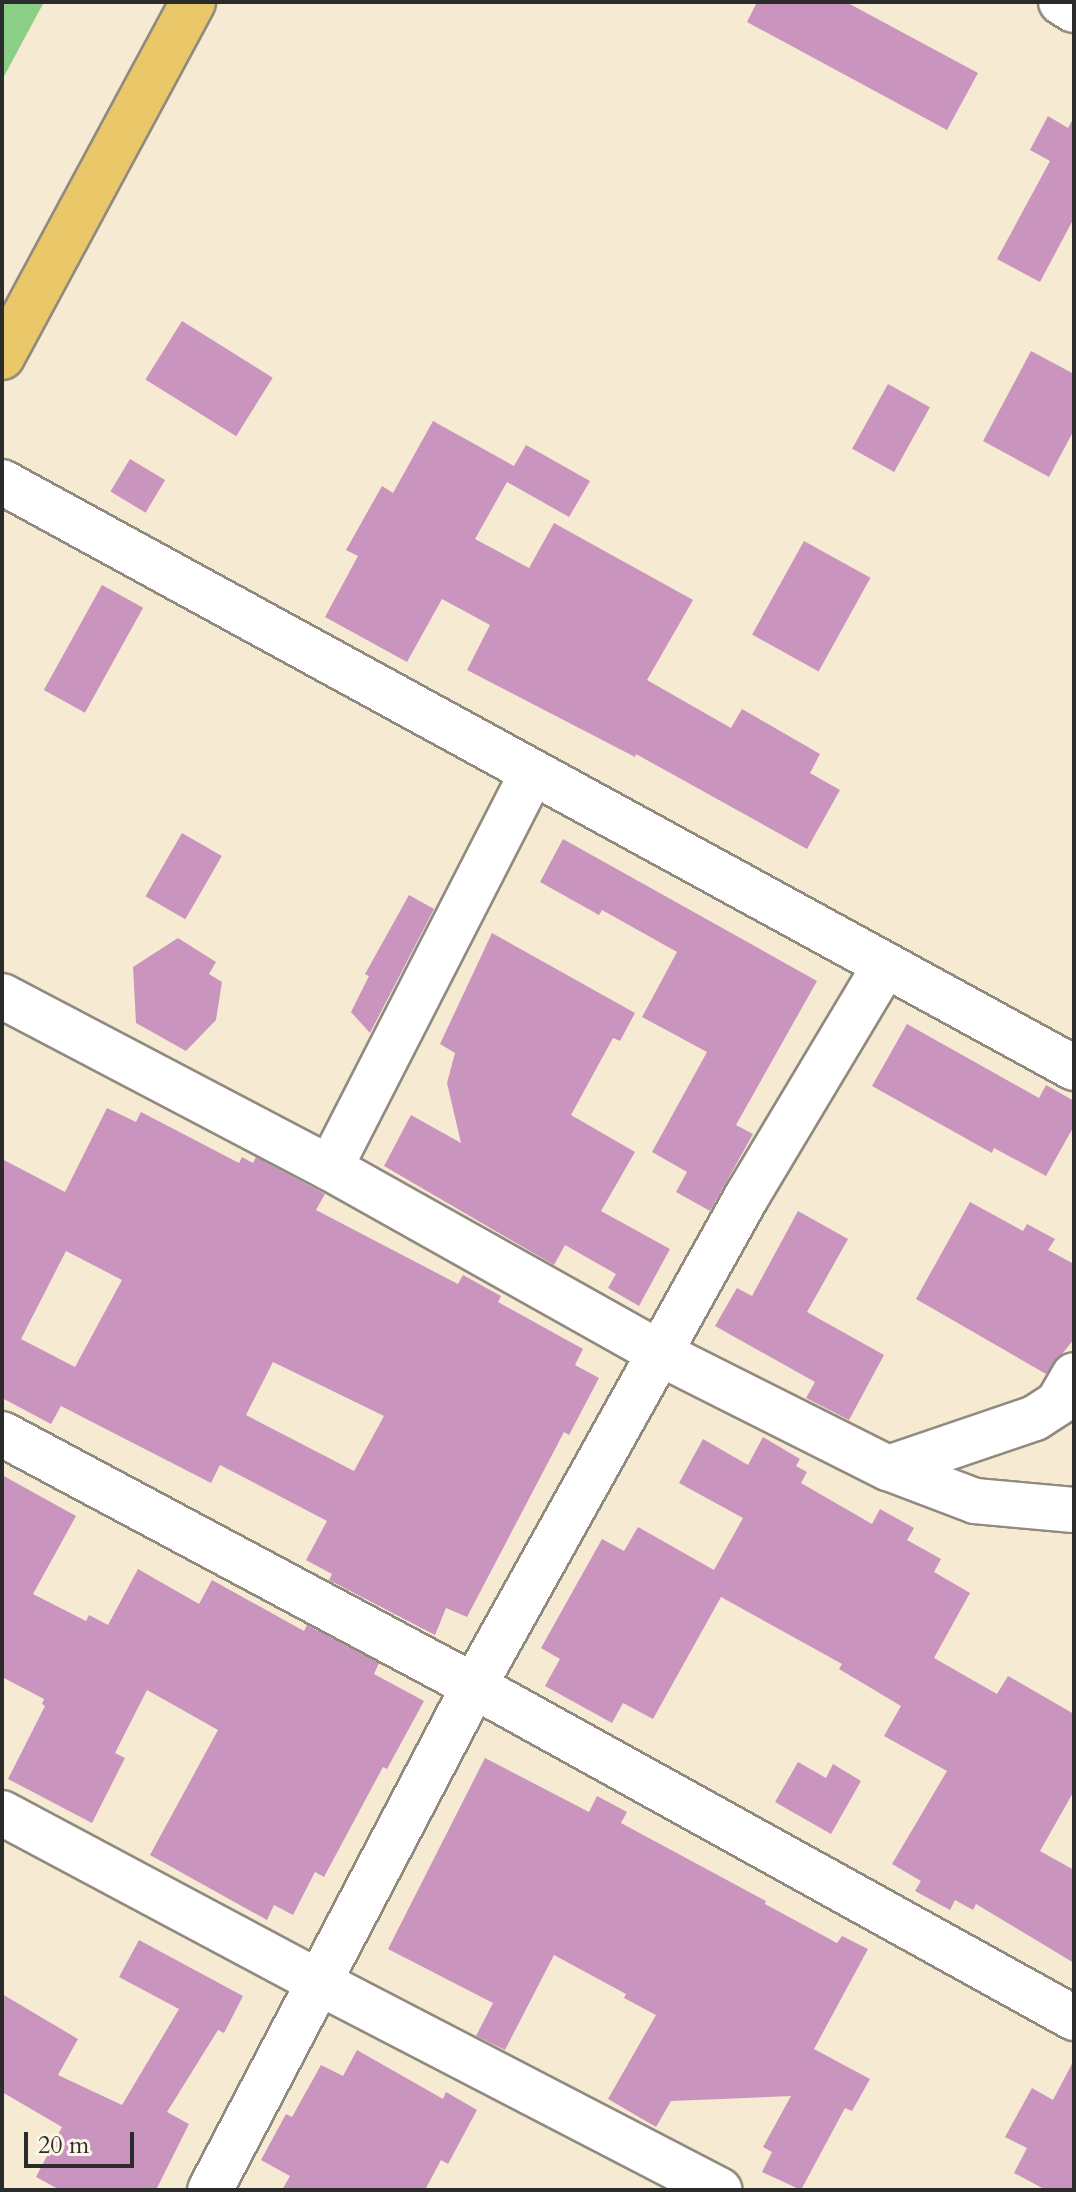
<!DOCTYPE html>
<html>
<head>
<meta charset="utf-8">
<style>
	body { margin:0 }
	#map { position:relative; width:1076px; height:2192px; overflow:hidden; background:#f7ead3; font-family:Cardo,serif }
	div>[style] { position:absolute }
	[style*='--x'] { left:calc(var(--x)*1px); top:calc(var(--y)*1px); width:calc(var(--w)*1px); rotate:calc(var(--a)*1deg) }
	.green>* { inset:0; background:#8bce86 }
	.building>* { inset:0; background:#c995bf; transform-origin:0 0 }
	.roads { filter:drop-shadow(2px 0 #918a7f) drop-shadow(-2px 0 #918a7f) drop-shadow(0 2px #918a7f) drop-shadow(0 -2px #918a7f) }
	.minor>* { height:44px; margin:-22px; padding:0 22px; transform-origin:22px; border-radius:22px; background:#fff }
	.major>* { height:44px; margin:-22px; padding:0 22px; transform-origin:22px; border-radius:22px; background:#eac769 }
	span { translate:-50% -50%; white-space:nowrap; text-align:center; line-height:1.15; -webkit-text-stroke:6px #fcf5e5; paint-order:stroke }
	.frame { position:absolute; inset:0; border:4px solid #2b2b2b; pointer-events:none }
	.scale { position:absolute; left:24px; top:2132px; width:110px; height:36px; box-sizing:border-box; border:4px solid #2b2b2b; border-top:0; padding-left:10px; font-size:24px; line-height:28px; white-space:nowrap; color:#2b2b2b; -webkit-text-stroke:6px #fcf5e5; paint-order:stroke }
</style>
</head>
<body>
<div id="map">
	<div class="green">
		<i style="clip-path:polygon(2px 2px,44px 2px,2px 80px)"></i>
	</div>
	<div class="building">
		<i style="clip-path:polygon(757px 2px,846px 2px,978px 73px,947px 130px,747px 22px)"></i>
		<i style="clip-path:polygon(1048px 116px,1068px 128px,1074px 117px,1074px 218px,1040px 282px,997px 259px,1050px 161px,1030px 150px)"></i>
		<i style="left:182px;top:321px;width:107px;height:69px;rotate:32deg"></i>
		<i style="clip-path:polygon(1031px 351px,1074px 374px,1074px 430px,1049px 477px,983px 441px)"></i>
		<i style="left:888px;top:384px;width:48px;height:74px;rotate:29deg"></i>
		<i style="clip-path:polygon(433px 421px,514px 466px,526px 445px,590px 481px,569px 517px,507px 482px,475px 539px,529px 568px,554px 523px,693px 600px,647px 680px,731px 728px,742px 709px,820px 754px,810px 773px,840px 790px,807px 849px,636px 754px,635px 757px,467px 670px,490px 625px,442px 599px,407px 662px,325px 617px,358px 556px,346px 550px,382px 486px,393px 493px)"></i>
		<i style="left:130px;top:459px;width:41px;height:38px;rotate:31deg"></i>
		<i style="left:804px;top:541px;width:76px;height:107px;rotate:29deg"></i>
		<i style="left:102px;top:585px;width:47px;height:120px;rotate:29deg"></i>
		<i style="left:182px;top:833px;width:46px;height:73px;rotate:30deg"></i>
		<i style="clip-path:polygon(563px 839px,817px 981px,736px 1125px,753px 1134px,710px 1211px,676px 1192px,687px 1172px,652px 1152px,707px 1052px,642px 1017px,677px 952px,602px 910px,599px 915px,540px 882px)"></i>
		<i style="clip-path:polygon(409px 895px,434px 909px,370px 1033px,351px 1012px,369px 976px,365px 974px)"></i>
		<i style="clip-path:polygon(492px 933px,635px 1013px,620px 1041px,613px 1038px,571px 1115px,635px 1152px,601px 1211px,670px 1249px,639px 1306px,608px 1288px,616px 1274px,565px 1245px,554px 1265px,384px 1166px,411px 1115px,461px 1143px,447px 1083px,455px 1053px,440px 1044px)"></i>
		<i style="clip-path:polygon(178px 938px,216px 962px,209px 974px,222px 982px,216px 1020px,186px 1051px,136px 1023px,133px 967px)"></i>
		<i style="clip-path:polygon(907px 1024px,1039px 1098px,1046px 1085px,1074px 1101px,1074px 1126px,1046px 1176px,994px 1148px,992px 1153px,872px 1086px)"></i>
		<i style="clip-path:polygon(evenodd,107px 1108px,136px 1122px,141px 1112px,239px 1163px,242px 1157px,253px 1163px,256px 1157px,325px 1194px,316px 1210px,458px 1284px,463px 1275px,501px 1296px,498px 1302px,583px 1349px,575px 1365px,599px 1378px,569px 1435px,564px 1432px,467px 1617px,446px 1608px,435px 1635px,329px 1580px,332px 1574px,306px 1560px,327px 1521px,220px 1465px,211px 1483px,61px 1406px,51px 1424px,2px 1398px,2px 1159px,65px 1192px,107px 1108px,66px 1251px,122px 1280px,75px 1367px,21px 1339px,66px 1251px,107px 1108px,273px 1362px,384px 1416px,354px 1471px,246px 1415px,273px 1362px)"></i>
		<i style="clip-path:polygon(970px 1202px,1023px 1231px,1027px 1224px,1055px 1239px,1048px 1250px,1074px 1264px,1074px 1339px,1046px 1374px,916px 1299px)"></i>
		<i style="clip-path:polygon(798px 1211px,848px 1239px,807px 1312px,884px 1355px,849px 1420px,806px 1398px,815px 1382px,715px 1326px,737px 1288px,752px 1296px)"></i>
		<i style="clip-path:polygon(763px 1437px,800px 1459px,796px 1466px,807px 1472px,801px 1483px,872px 1524px,880px 1509px,914px 1528px,907px 1540px,941px 1559px,934px 1572px,970px 1593px,934px 1658px,997px 1694px,1008px 1676px,1074px 1714px,1074px 1791px,1040px 1851px,1074px 1870px,1074px 1963px,976px 1904px,973px 1910px,955px 1900px,950px 1910px,915px 1891px,921px 1881px,892px 1864px,947px 1771px,884px 1736px,901px 1706px,839px 1669px,842px 1664px,721px 1597px,653px 1719px,623px 1703px,612px 1723px,545px 1686px,560px 1659px,541px 1648px,602px 1539px,624px 1551px,638px 1527px,714px 1570px,743px 1518px,679px 1483px,703px 1439px,748px 1465px)"></i>
		<i style="clip-path:polygon(2px 1475px,76px 1516px,33px 1594px,86px 1621px,89px 1615px,108px 1625px,138px 1569px,199px 1604px,212px 1580px,304px 1631px,307px 1625px,379px 1663px,374px 1674px,424px 1701px,387px 1769px,383px 1767px,324px 1877px,315px 1872px,293px 1915px,274px 1905px,267px 1920px,150px 1855px,218px 1730px,147px 1690px,115px 1753px,125px 1758px,92px 1823px,8px 1779px,45px 1706px,42px 1704px,44px 1699px,2px 1677px)"></i>
		<i style="clip-path:polygon(485px 1758px,589px 1812px,597px 1796px,627px 1812px,621px 1823px,766px 1901px,765px 1904px,837px 1943px,842px 1936px,868px 1949px,814px 2049px,870px 2079px,852px 2111px,845px 2108px,801px 2190px,762px 2172px,772px 2152px,763px 2147px,791px 2096px,671px 2101px,656px 2127px,608px 2099px,656px 2015px,624px 1998px,626px 1994px,554px 1955px,505px 2050px,476px 2036px,493px 2003px,388px 1949px)"></i>
		<i style="clip-path:polygon(798px 1762px,826px 1778px,833px 1764px,861px 1781px,831px 1834px,775px 1802px)"></i>
		<i style="clip-path:polygon(139px 1940px,243px 1996px,224px 2033px,218px 2030px,167px 2112px,189px 2124px,156px 2190px,60px 2190px,36px 2177px,62px 2127px,2px 2092px,2px 1994px,78px 2039px,58px 2075px,122px 2105px,179px 2009px,119px 1977px)"></i>
		<i style="clip-path:polygon(357px 2050px,443px 2099px,446px 2092px,477px 2110px,448px 2164px,441px 2160px,425px 2190px,282px 2190px,290px 2176px,261px 2160px,286px 2114px,292px 2117px,321px 2065px,343px 2076px)"></i>
		<i style="clip-path:polygon(1074px 2060px,1074px 2190px,1046px 2190px,1014px 2173px,1027px 2148px,1005px 2137px,1032px 2088px,1053px 2100px)"></i>
	</div>
	<div class="roads">
		<div class="minor">
			<i style="--x:1061;--y:2;--w:15;--a:32"></i>
			<i style="--x:2;--y:482;--w:1222;--a:28.66"></i>
			<i style="--x:2;--y:996;--w:370;--a:27.7"></i>
			<i style="--x:330;--y:1168;--w:380;--a:29.3"></i>
			<i style="--x:661;--y:1354;--w:254;--a:26.7"></i>
			<i style="--x:888;--y:1468;--w:93;--a:20.8"></i>
			<i style="--x:975;--y:1501;--w:99;--a:5.2"></i>
			<i style="--x:330;--y:1168;--w:443;--a:-62.9"></i>
			<i style="--x:2;--y:1434;--w:535;--a:28.1"></i>
			<i style="--x:474;--y:1686;--w:686;--a:28.96"></i>
			<i style="--x:888;--y:1468;--w:155;--a:-18.8"></i>
			<i style="--x:1035;--y:1418;--w:27;--a:-33"></i>
			<i style="--x:1058;--y:1403;--w:32;--a:-60"></i>
			<i style="--x:2;--y:1813;--w:361;--a:28.1"></i>
			<i style="--x:320;--y:1983;--w:450;--a:27.4"></i>
			<i style="--x:210;--y:2190;--w:569;--a:-62.35"></i>
			<i style="--x:474;--y:1686;--w:561;--a:-60.88"></i>
			<i style="--x:747;--y:1196;--w:269;--a:-59.1"></i>
		</div>
		<div class="major">
			<i style="--x:2;--y:357;--w:403;--a:-61.7"></i>
		</div>
	</div>
	<div class="frame"></div>
	<div class="scale">20 m</div>
</div>
</body>
</html>
